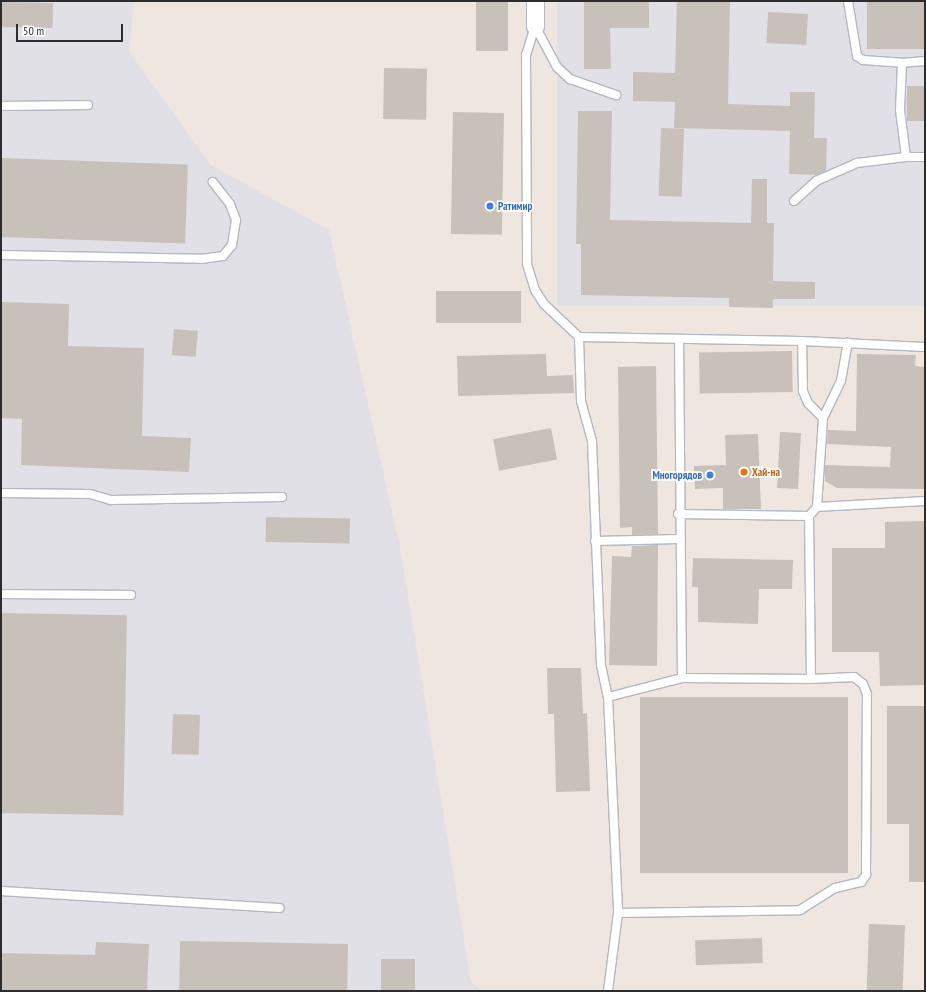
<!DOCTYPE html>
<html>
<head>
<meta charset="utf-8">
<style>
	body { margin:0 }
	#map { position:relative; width:926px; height:992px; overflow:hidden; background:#efe6df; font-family:"PT Sans Narrow",sans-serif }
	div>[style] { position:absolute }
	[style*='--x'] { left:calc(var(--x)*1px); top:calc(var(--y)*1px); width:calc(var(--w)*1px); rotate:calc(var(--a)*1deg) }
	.industrial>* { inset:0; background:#e1e0e7; transform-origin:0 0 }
	.building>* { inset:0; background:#c8c1ba; transform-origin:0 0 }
	.roads { filter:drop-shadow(1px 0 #b3b7c1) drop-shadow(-1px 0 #b3b7c1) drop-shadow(0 1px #b3b7c1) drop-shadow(0 -1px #b3b7c1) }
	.lane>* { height:8px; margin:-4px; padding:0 4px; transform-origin:4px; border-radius:4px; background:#fff }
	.street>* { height:17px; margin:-8.5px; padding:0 8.5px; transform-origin:8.5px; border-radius:8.5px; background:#fff }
	.dots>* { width:11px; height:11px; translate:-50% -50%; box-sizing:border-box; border:2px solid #fff; border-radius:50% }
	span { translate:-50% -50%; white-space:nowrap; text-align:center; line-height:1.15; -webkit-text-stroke:3.5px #fff; paint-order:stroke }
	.shop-label { font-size:11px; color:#366cbe; font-weight:700 }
	.left { translate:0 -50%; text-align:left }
	.right { translate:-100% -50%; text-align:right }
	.food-label { font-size:11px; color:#c56008; font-weight:700 }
	.frame { position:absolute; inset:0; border:2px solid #2d2d2d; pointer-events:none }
	.scale { position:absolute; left:16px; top:24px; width:107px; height:18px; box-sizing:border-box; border:2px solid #2d2d2d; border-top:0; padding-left:5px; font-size:12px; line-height:14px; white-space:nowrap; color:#2d2d2d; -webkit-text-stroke:3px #fff; paint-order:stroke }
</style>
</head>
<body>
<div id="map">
	<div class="industrial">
		<i style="clip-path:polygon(1px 1px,134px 1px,129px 52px,211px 165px,329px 230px,400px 547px,471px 982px,482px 991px,1px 991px)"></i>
		<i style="left:557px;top:1px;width:368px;height:305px"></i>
	</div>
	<div class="building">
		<i style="left:476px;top:1px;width:32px;height:50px"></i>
		<i style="clip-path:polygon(584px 1px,649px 1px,649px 28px,610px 28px,611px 69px,584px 69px)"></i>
		<i style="clip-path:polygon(677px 1px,730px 1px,728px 104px,790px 106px,790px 92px,815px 92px,814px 138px,827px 138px,826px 171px,816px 175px,789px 174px,790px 131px,674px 128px,675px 102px,633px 101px,633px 72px,675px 73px)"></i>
		<i style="left:867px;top:1px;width:58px;height:48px"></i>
		<i style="left:1px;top:2px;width:52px;height:25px;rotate:1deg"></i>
		<i style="left:768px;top:12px;width:40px;height:31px;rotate:3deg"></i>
		<i style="left:384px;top:68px;width:43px;height:51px;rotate:1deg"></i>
		<i style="left:907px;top:86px;width:18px;height:35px"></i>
		<i style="clip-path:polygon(578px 111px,612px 111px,610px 220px,751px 223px,752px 179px,767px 179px,767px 223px,774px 223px,773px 281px,815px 282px,815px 299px,773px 299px,773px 308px,729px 307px,729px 298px,581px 295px,581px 244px,576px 244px)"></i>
		<i style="left:453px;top:112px;width:51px;height:122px;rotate:1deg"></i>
		<i style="left:661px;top:128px;width:23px;height:68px;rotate:2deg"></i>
		<i style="left:1px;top:158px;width:187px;height:79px;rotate:2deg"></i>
		<i style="left:521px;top:291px;width:32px;height:85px;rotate:90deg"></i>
		<i style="clip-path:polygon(1px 302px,69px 304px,68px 346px,144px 348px,142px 436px,191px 438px,189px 472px,21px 465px,22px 419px,1px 418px)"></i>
		<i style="left:174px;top:329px;width:24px;height:26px;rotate:5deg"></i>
		<i style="left:792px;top:351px;width:41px;height:93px;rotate:89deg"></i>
		<i style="clip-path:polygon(546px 354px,547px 376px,573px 375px,574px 393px,458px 396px,457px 356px)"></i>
		<i style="clip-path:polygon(857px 354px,916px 355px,915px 366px,925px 367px,925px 489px,837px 488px,825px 481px,825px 465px,890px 467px,891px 447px,827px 444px,828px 430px,856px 431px)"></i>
		<i style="clip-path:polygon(656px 366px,658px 534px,632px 535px,632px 527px,620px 528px,618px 367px)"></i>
		<i style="left:551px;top:428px;width:32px;height:59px;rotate:79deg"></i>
		<i style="left:780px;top:432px;width:21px;height:56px;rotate:3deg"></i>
		<i style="clip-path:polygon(758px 434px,761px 509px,723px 509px,723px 488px,695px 489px,694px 466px,726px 465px,725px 435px)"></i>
		<i style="left:266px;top:517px;width:84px;height:25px;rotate:1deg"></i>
		<i style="clip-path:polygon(925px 521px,925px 685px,880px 686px,879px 652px,832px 652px,832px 548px,885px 548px,885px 522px)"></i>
		<i style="clip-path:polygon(658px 545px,657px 666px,609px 665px,612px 556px,631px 557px,632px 546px)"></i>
		<i style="clip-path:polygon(693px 558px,793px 560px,792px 589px,759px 589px,758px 624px,698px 622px,698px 587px,692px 587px)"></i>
		<i style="left:1px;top:613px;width:126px;height:200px;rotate:1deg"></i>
		<i style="clip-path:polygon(547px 668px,581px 668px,583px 714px,587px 713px,590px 791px,556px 792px,554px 714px,548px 714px)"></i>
		<i style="left:640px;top:697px;width:208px;height:176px"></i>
		<i style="clip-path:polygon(887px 706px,925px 706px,925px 882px,909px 882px,909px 824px,887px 824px)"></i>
		<i style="left:173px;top:714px;width:27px;height:40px;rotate:2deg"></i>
		<i style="left:869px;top:924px;width:36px;height:67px;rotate:2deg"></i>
		<i style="left:762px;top:938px;width:25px;height:67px;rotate:88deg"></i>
		<i style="left:180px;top:941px;width:168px;height:50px;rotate:1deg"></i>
		<i style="clip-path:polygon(96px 942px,149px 944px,147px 991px,1px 990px,1px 953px,95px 955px)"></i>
		<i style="left:381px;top:959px;width:34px;height:32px"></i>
	</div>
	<div class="roads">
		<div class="lane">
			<i style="--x:848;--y:1;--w:56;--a:80.7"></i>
			<i style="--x:857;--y:56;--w:7;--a:34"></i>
			<i style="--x:863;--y:60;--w:39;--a:4"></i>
			<i style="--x:902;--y:63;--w:23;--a:-5"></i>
			<i style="--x:535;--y:26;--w:30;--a:107"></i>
			<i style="--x:526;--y:55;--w:209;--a:89.7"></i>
			<i style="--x:527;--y:264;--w:27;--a:73"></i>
			<i style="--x:535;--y:290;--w:17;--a:57"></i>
			<i style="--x:544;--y:304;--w:48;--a:43.3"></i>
			<i style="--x:579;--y:337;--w:64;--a:88.2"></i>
			<i style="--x:581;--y:401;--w:41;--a:74.6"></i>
			<i style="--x:592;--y:441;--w:224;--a:87.7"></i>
			<i style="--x:601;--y:665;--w:33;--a:78"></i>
			<i style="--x:608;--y:697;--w:216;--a:87.3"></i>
			<i style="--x:618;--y:913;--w:79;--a:97.3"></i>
			<i style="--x:535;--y:26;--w:47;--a:61.8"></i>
			<i style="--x:557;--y:67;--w:18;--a:43"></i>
			<i style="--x:570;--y:79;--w:49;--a:19.2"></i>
			<i style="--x:1;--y:106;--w:87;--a:-0.7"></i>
			<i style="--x:906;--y:157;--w:19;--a:0"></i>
			<i style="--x:794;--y:201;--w:30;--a:-42"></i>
			<i style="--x:816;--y:181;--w:45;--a:-23.7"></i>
			<i style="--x:857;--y:163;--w:49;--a:-7"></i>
			<i style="--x:906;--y:157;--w:47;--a:-97.3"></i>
			<i style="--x:900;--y:110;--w:47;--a:-87.6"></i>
			<i style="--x:1;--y:255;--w:200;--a:1.1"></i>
			<i style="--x:201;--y:259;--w:22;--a:-8"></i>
			<i style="--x:223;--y:256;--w:14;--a:-51"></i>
			<i style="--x:232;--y:245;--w:25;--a:-81"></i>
			<i style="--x:236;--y:220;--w:17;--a:-111"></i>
			<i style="--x:230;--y:204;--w:28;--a:-128"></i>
			<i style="--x:579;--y:337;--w:223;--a:1"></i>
			<i style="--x:802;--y:341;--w:123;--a:2.8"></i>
			<i style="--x:823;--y:418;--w:41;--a:-64.1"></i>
			<i style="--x:841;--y:381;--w:39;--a:-80"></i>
			<i style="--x:1;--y:493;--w:89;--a:0.6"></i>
			<i style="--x:90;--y:494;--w:22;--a:16"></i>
			<i style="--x:111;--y:500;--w:171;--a:-1"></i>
			<i style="--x:817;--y:507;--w:108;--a:-3.2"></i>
			<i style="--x:678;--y:514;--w:131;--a:0.9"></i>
			<i style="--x:595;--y:541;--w:84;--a:-1.4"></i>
			<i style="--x:1;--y:594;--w:130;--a:0.4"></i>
			<i style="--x:682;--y:678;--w:129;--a:0.4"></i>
			<i style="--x:608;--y:697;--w:76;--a:-14.4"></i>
			<i style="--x:682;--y:678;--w:339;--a:-90.5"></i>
			<i style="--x:1;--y:891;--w:279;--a:3.5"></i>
			<i style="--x:618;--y:913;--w:182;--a:-0.9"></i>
			<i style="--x:800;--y:910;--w:41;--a:-32.2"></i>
			<i style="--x:835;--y:888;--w:27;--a:-13"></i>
			<i style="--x:861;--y:882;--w:9;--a:-54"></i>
			<i style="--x:866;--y:875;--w:181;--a:-89.7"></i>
			<i style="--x:867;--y:694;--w:11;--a:-112"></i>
			<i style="--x:863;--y:684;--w:11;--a:-142"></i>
			<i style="--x:854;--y:677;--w:43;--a:177.3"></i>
			<i style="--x:811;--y:679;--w:163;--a:-90.7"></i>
			<i style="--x:809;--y:516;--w:12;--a:-48"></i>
			<i style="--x:817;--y:507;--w:89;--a:-86.1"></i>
			<i style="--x:823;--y:418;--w:21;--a:-135"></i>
			<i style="--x:808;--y:403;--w:13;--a:-113"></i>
			<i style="--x:803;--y:391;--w:50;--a:-91.1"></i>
		</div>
		<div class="street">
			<i style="--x:535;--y:26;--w:25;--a:-90"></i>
		</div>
	</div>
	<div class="dots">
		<i style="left:490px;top:206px;background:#3f7fe0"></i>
		<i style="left:744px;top:472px;background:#e8710a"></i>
		<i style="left:710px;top:475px;background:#3f7fe0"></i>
	</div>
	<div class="shop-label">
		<span class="left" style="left:498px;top:206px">Ратимир</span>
		<span class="right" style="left:702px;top:475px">Многорядов</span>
	</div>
	<div class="food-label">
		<span class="left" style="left:752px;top:472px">Хай-на</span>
	</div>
	<div class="frame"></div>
	<div class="scale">50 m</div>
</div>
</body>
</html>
